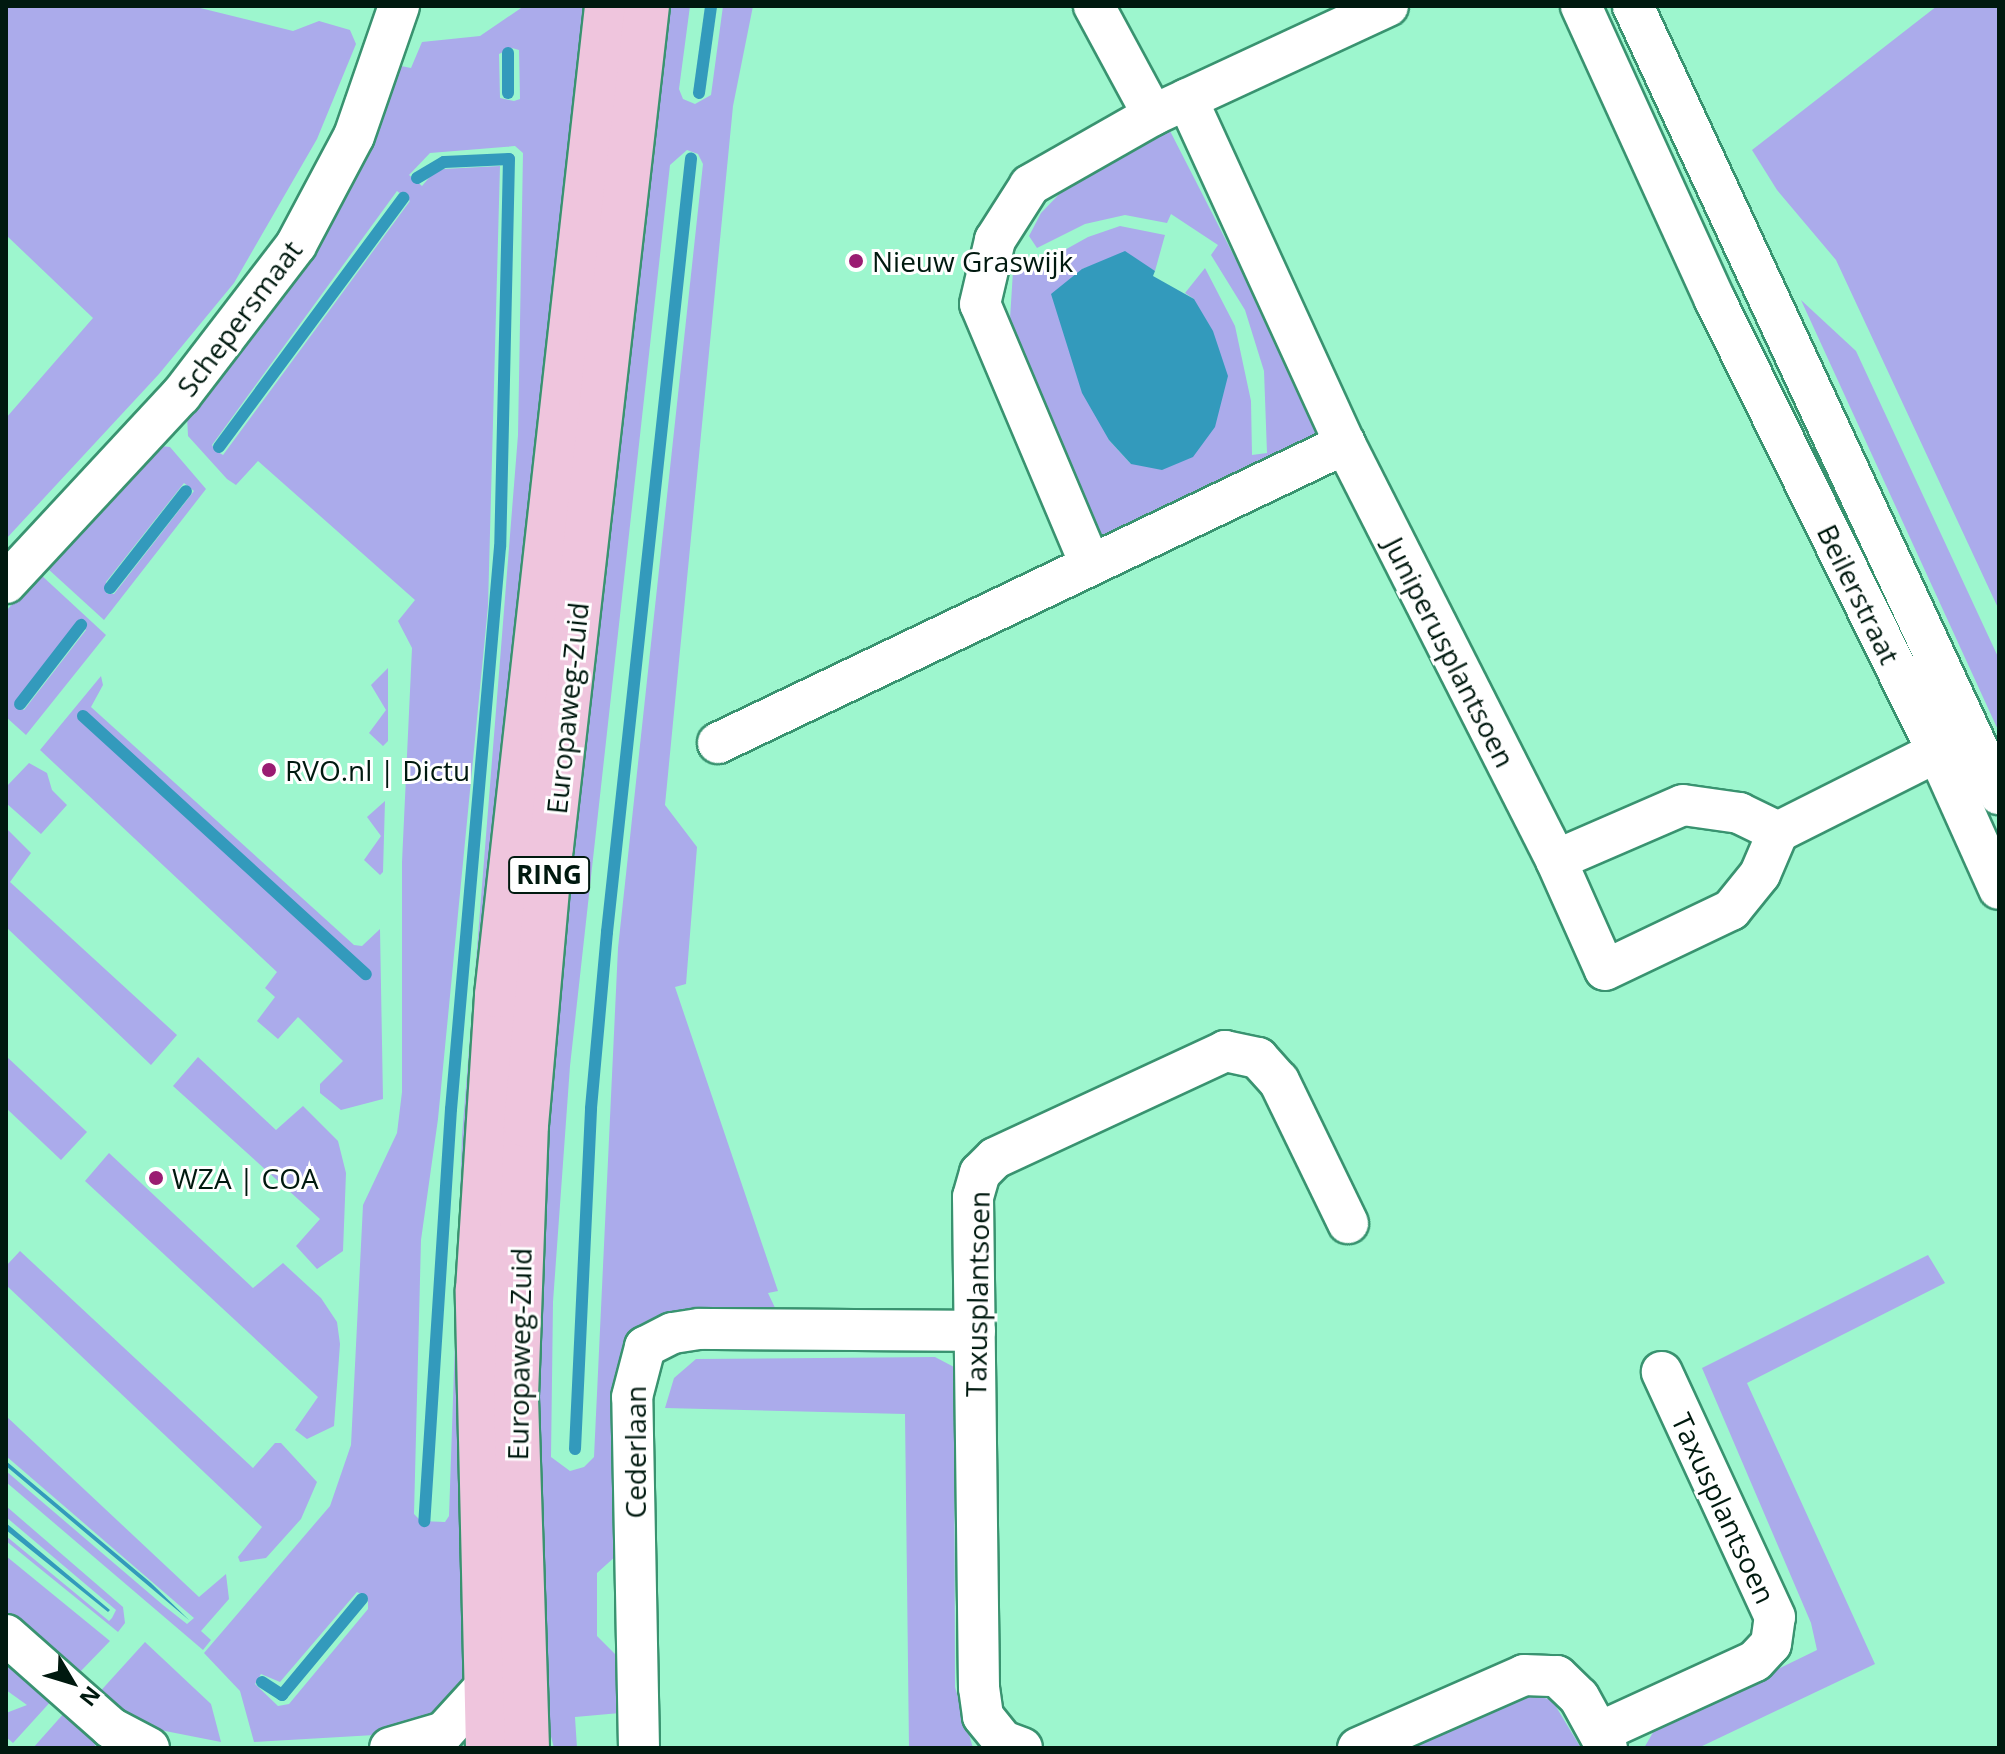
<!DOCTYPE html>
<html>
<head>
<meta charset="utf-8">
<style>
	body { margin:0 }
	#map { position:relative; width:2005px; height:1754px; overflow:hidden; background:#9df6ce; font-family:"Open Sans",sans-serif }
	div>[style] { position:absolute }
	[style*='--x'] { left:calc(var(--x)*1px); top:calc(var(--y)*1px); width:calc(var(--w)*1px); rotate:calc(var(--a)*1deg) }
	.green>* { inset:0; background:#ababeb }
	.water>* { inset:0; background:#339abc }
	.stream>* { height:12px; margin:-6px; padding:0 6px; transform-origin:6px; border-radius:6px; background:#339abc }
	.roads { filter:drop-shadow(2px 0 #399370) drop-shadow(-2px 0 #399370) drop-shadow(0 2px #399370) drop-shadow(0 -2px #399370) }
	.minor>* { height:40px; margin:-20px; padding:0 20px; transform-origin:20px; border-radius:20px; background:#fff }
	.major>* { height:44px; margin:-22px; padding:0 22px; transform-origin:22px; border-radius:22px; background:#efc5dd }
	.dots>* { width:22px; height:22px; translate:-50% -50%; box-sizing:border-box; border:4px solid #fff; border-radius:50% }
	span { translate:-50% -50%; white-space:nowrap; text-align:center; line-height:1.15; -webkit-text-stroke:6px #fff; paint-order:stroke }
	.shield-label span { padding:2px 6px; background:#fff; border:2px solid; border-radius:6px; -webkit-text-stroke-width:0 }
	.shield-label { font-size:26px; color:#00190f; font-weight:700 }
	.poi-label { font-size:28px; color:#00190f }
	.left { translate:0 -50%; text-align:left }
	.street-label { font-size:28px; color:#00190f }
	.frame { position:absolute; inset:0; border:8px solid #00190f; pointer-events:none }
	.north { position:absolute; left:32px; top:1642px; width:80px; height:80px; -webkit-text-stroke:6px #fff; paint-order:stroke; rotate:128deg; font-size:22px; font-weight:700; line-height:32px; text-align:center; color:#00190f }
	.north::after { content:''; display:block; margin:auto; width:28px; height:36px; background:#00190f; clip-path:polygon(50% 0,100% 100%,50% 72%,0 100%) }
</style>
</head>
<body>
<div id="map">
	<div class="green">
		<i style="clip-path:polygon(6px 6px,192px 6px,293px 31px,319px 21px,350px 30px,356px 44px,317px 139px,234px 283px,159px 374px,6px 539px,6px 418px,93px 318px,6px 235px)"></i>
		<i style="clip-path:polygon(evenodd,524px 6px,589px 6px,464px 1237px,460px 1497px,466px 1670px,450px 1708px,392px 1734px,254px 1742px,240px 1691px,204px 1653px,330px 1506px,351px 1445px,363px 1205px,397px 1133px,402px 1092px,402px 862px,412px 648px,398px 621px,415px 600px,258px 461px,236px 485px,227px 479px,188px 436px,187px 416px,259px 331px,316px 247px,401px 66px,411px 68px,422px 42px,480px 36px,524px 6px,512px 48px,519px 50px,520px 99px,514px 101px,500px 98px,499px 54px,512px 48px,524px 6px,515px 146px,523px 153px,518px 435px,462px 1136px,449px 1516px,445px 1522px,421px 1521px,414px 1514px,421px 1240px,438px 1119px,488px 606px,500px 166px,444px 169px,433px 173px,422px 186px,409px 175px,430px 153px,515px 146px,524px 6px,397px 191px,410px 201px,223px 455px,215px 450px,212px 445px,397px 191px,524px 6px,357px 1592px,368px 1598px,368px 1609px,289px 1704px,278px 1706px,255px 1684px,261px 1674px,280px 1682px,357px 1592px)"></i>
		<i style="clip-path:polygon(evenodd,657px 6px,690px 6px,679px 89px,683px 99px,695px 104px,711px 95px,723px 6px,753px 6px,733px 106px,665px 805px,697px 847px,686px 984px,675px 987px,778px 1291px,768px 1293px,777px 1312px,627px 1345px,615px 1378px,617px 1555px,597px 1573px,597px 1636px,621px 1660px,620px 1713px,575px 1717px,577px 1748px,554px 1748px,533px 1666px,528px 1294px,657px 6px,687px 150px,698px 154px,703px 164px,618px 948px,594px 1457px,584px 1467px,570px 1471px,551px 1457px,553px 1302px,570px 1066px,670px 165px,687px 150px)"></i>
		<i style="clip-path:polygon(1937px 6px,1999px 6px,1999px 610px,1836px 260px,1777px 190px,1752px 150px)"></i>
		<i style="clip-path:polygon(1168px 127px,1318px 420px,1314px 444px,1102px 544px,1016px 344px,1010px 319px,1013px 271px,1027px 271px,1088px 237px,1120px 226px,1165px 235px,1155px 271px,1124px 255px,1082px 269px,1109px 440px,1131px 464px,1194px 299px,1185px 293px,1205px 268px,1235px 326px,1251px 401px,1252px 455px,1267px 453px,1264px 371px,1245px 310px,1211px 255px,1218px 245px,1171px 214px,1167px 223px,1125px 215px,1085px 224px,1037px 248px,1029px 236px,1041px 213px,1070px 183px)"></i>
		<i style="clip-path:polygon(1801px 300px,1856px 351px,1999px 659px,1999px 732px)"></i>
		<i style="clip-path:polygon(evenodd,161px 446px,170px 447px,206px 489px,104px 620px,47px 568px,161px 446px,184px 483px,194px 491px,114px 594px,107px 594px,106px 582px,184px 483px)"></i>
		<i style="clip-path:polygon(evenodd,40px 574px,106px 635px,26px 735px,6px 717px,6px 611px,40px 574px,78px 621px,86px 630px,24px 710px,15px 702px,78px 621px)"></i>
		<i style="clip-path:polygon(388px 668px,388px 741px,383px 746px,369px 733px,386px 710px,371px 685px)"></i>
		<i style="clip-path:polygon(101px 676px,103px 685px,91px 707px,354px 945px,362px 946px,380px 929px,383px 1099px,341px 1110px,320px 1093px,320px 1084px,343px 1061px,298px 1017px,278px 1039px,257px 1021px,275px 997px,265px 988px,277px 972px,40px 750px)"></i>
		<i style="clip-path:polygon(29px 763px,47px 773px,52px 790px,67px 805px,41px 834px,6px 803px,6px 787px)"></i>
		<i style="clip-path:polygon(385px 801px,383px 872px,380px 875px,364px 860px,381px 836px,367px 817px)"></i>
		<i style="clip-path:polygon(6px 828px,31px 853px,10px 882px,177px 1035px,151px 1065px,6px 927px)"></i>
		<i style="clip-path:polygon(6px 1056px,87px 1132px,61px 1160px,6px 1108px)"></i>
		<i style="clip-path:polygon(198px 1057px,276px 1130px,303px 1106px,338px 1141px,346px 1173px,343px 1251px,317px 1269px,296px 1246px,320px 1219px,173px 1086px)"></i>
		<i style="clip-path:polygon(109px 1153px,253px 1288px,283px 1263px,321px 1298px,337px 1322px,340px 1344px,334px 1426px,307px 1439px,295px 1430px,318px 1397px,85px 1181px)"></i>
		<i style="clip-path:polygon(20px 1251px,253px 1468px,275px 1443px,281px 1443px,317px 1482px,301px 1519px,266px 1558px,240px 1562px,238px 1557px,262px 1527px,6px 1285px,6px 1266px)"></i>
		<i style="clip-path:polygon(1928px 1255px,1945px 1283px,1747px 1383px,1875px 1664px,1698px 1748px,1644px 1748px,1655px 1729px,1817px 1650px,1811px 1623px,1702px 1368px)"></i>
		<i style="clip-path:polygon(935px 1357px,954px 1367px,955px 1687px,973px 1748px,909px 1748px,905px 1414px,665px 1408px,674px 1378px,696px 1359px)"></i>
		<i style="clip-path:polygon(6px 1416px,199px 1597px,226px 1574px,229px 1599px,201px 1631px,211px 1640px,203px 1650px,6px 1482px,6px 1471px,163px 1605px,187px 1624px,194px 1618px,6px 1456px)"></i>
		<i style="clip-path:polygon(6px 1506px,123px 1607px,125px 1623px,118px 1632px,6px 1541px,6px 1536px,109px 1621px,112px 1618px,116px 1610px,6px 1517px)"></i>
		<i style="clip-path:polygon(6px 1556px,110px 1641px,77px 1675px,6px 1614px)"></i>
		<i style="clip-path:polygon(145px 1642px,211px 1704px,221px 1742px,160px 1730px,96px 1696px)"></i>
		<i style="clip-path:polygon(6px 1655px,53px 1699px,13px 1743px,6px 1737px,6px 1713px,27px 1705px,6px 1690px)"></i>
		<i style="clip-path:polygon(1526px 1693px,1552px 1700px,1581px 1748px,1407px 1748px)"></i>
		<i style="clip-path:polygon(65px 1712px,92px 1736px,96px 1748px,33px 1748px)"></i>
	</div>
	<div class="water">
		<i style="clip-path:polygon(1125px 251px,1155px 271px,1153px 276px,1194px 299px,1213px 331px,1228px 376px,1215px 427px,1193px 457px,1162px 470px,1131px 464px,1109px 440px,1082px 393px,1051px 294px,1082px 269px)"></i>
		<i style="clip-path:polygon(6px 1461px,151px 1583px,189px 1620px,6px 1466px)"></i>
		<i style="clip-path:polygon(6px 1523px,110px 1610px,108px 1612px,6px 1530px)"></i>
	</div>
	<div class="stream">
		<i style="--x:508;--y:53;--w:40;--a:90"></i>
		<i style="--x:699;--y:93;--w:88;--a:-82.1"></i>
		<i style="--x:417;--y:178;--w:31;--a:-31"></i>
		<i style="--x:444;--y:162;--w:65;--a:-2.6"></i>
		<i style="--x:509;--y:159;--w:388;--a:91.3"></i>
		<i style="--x:500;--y:547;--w:564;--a:94.98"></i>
		<i style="--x:451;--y:1109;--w:413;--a:93.7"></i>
		<i style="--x:219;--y:447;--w:310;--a:-53.5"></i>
		<i style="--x:110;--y:588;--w:123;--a:-51.9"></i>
		<i style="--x:20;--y:704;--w:100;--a:-52.3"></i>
		<i style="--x:83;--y:716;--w:383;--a:42.4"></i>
		<i style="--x:575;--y:1449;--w:341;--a:-87.3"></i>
		<i style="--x:591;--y:1108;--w:177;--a:-84.8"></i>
		<i style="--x:607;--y:932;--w:778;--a:-83.8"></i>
		<i style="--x:262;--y:1682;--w:24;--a:33"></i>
		<i style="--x:282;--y:1695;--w:125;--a:-50.2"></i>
	</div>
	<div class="roads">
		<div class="minor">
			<i style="--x:1094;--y:6;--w:124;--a:61.6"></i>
			<i style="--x:1581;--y:6;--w:323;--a:65.5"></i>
			<i style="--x:1715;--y:300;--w:503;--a:63.79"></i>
			<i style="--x:1937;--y:751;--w:151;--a:65.8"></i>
			<i style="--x:1633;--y:6;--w:869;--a:65.09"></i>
			<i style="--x:1187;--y:99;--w:379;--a:65.4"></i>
			<i style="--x:1345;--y:444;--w:466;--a:63.1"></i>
			<i style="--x:1556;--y:860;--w:120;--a:66"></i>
			<i style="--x:1605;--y:970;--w:140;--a:-25.5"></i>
			<i style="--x:1731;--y:910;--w:46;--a:-51.1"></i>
			<i style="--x:1760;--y:874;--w:46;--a:-66.8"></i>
			<i style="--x:1090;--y:564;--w:282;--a:-112.9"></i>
			<i style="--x:980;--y:304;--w:66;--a:-76.8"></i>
			<i style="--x:995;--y:240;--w:65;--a:-57.5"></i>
			<i style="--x:1030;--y:185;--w:142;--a:-29.6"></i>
			<i style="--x:1153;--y:115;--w:259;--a:-24.9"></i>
			<i style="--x:6;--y:583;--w:257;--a:-47.1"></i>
			<i style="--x:181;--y:395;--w:189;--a:-52.5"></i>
			<i style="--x:296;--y:245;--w:123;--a:-62"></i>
			<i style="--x:354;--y:136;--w:138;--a:-70.9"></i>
			<i style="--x:718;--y:743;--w:695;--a:-25.5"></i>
			<i style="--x:1556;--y:860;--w:138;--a:-23.4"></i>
			<i style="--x:1683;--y:805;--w:57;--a:8.1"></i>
			<i style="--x:1739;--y:813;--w:43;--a:26"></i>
			<i style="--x:1778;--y:832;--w:205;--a:-26.7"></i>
			<i style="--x:6;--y:1635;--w:140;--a:41.5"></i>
			<i style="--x:111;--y:1728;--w:43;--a:27.8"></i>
			<i style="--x:1600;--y:1732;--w:170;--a:-24.6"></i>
			<i style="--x:1755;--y:1661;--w:23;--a:-47"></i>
			<i style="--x:1771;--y:1644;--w:27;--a:-82"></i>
			<i style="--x:1775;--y:1617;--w:270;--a:-114.8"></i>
			<i style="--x:390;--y:1748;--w:56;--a:-16.5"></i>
			<i style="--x:444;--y:1732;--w:59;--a:-47.7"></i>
			<i style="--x:639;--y:1748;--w:351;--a:-91.1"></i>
			<i style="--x:632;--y:1397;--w:52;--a:-75.4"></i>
			<i style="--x:645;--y:1347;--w:31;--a:-27"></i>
			<i style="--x:673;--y:1333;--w:26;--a:-9"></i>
			<i style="--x:699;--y:1329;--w:276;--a:0.4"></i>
			<i style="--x:1022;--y:1748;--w:20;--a:-160"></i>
			<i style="--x:1003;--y:1741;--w:32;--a:-129"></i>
			<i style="--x:983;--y:1716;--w:28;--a:-98"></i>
			<i style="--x:979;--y:1688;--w:491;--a:-90.7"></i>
			<i style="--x:973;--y:1197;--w:25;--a:-74"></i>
			<i style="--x:980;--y:1173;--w:21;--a:-45"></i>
			<i style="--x:995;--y:1158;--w:254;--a:-24.9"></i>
			<i style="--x:1225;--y:1051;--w:34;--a:12"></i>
			<i style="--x:1258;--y:1058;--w:31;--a:48"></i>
			<i style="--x:1279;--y:1081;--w:158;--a:64.1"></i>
			<i style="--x:1358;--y:1748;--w:181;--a:-23.7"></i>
			<i style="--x:1524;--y:1675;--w:33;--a:2"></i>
			<i style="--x:1557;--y:1676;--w:30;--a:44"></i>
			<i style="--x:1579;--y:1697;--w:58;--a:61.2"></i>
		</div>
		<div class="major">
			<i style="--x:488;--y:1748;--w:458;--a:-91.3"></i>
			<i style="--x:478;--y:1290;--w:296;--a:-86.3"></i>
			<i style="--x:497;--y:995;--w:995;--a:-83.65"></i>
			<i style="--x:527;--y:1748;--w:352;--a:-91.8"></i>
			<i style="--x:516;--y:1396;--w:271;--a:-87.9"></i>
			<i style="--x:526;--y:1125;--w:279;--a:-84.9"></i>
			<i style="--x:551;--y:847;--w:846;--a:-83.49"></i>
		</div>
	</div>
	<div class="dots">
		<i style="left:856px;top:261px;background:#9a1c72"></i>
		<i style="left:269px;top:770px;background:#9a1c72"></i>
		<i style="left:156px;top:1178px;background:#9a1c72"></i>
	</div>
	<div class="shield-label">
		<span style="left:549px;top:875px">RING</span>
	</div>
	<div class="poi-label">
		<span class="left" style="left:872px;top:261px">Nieuw Graswijk</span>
		<span class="left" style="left:285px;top:770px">RVO.nl | Dictu</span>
		<span class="left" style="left:172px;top:1178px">WZA | COA</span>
	</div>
	<div class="street-label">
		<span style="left:239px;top:318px;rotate:-53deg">Schepersmaat</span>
		<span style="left:1859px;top:594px;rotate:64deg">Beilerstraat</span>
		<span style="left:1450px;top:652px;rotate:63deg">Juniperusplantsoen</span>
		<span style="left:567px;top:708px;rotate:-84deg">Europaweg-Zuid</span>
		<span style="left:977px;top:1294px;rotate:-89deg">Taxusplantsoen</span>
		<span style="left:519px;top:1354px;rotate:-89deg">Europaweg-Zuid</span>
		<span style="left:635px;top:1452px;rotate:-90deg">Cederlaan</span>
		<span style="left:1724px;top:1508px;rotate:65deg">Taxusplantsoen</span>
	</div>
	<div class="frame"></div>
	<div class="north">N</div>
</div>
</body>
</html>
